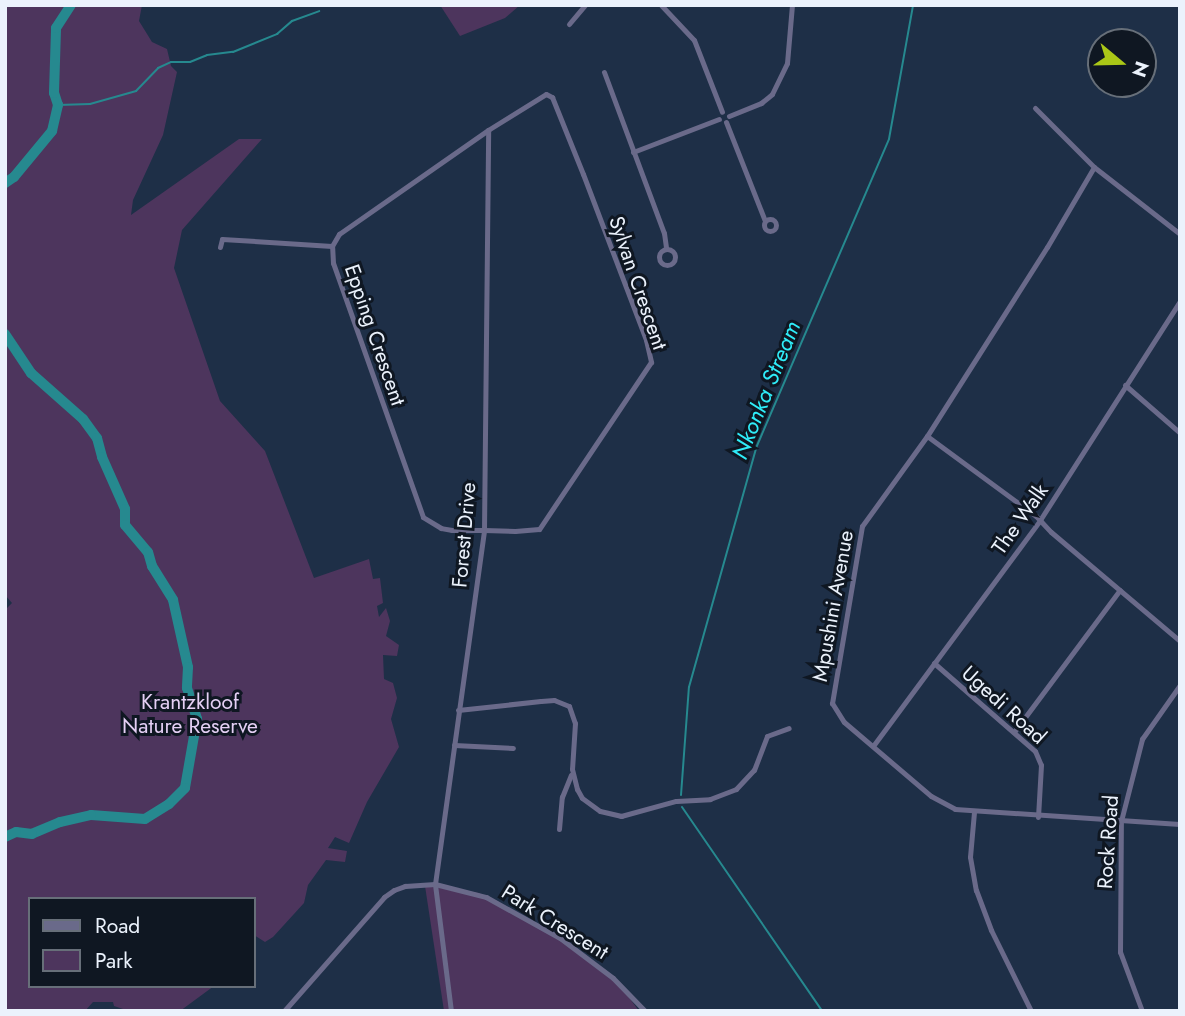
<!DOCTYPE html>
<html>
<head>
<meta charset="utf-8">
<style>
	body { margin:0 }
	#map { position:relative; width:1185px; height:1016px; overflow:hidden; background:#1e2f47; font-family:Jost,sans-serif }
	div>[style] { position:absolute }
	[style*='--x'] { left:calc(var(--x)*1px); top:calc(var(--y)*1px); width:calc(var(--w)*1px); rotate:calc(var(--a)*1deg) }
	.green>* { inset:0; background:#4d355d }
	.stream>* { height:2px; margin:-1px; padding:0 1px; transform-origin:1px; border-radius:1px; background:#26898f }
	.river>* { height:10px; margin:-5px; padding:0 5px; transform-origin:5px; border-radius:5px; background:#26898f }
	.street>* { height:5px; margin:-2.5px; padding:0 2.5px; transform-origin:2.5px; border-radius:2.5px; background:#6a6a8a }
	.street>.ring { margin:-2.5px; padding:0; box-sizing:content-box; background:none; border:5px solid #6a6a8a; border-radius:50% }
	span { translate:-50% -50%; white-space:nowrap; text-align:center; line-height:1.15; -webkit-text-stroke:6px #0f1722; paint-order:stroke }
	.street-label { font-size:21px; color:#ebf2fc }
	.park-label { font-size:21px; color:#e5d0f5 }
	.water-label { font-size:23px; color:#2fecf8; font-style:italic }
	.frame { position:absolute; inset:0; border:7px solid #ebf2fc; pointer-events:none }
	.legend { position:absolute; left:28px; top:897px; width:228px; height:91px; box-sizing:border-box; background:#0f1722; border:2px solid #676f79; margin:0; padding:9px 12px; list-style:none; font-size:21px; color:#ebf2fc }
	.legend li { display:flex; align-items:center; gap:14px; height:35px }
	.legend b { width:35px; border:2px solid #676f79 }
	.north { position:absolute; left:1087px; top:28px; width:70px; height:70px; box-sizing:border-box; background:#0f1722; border:2px solid #676f79; border-radius:50%; rotate:109deg; font-size:19px; font-weight:700; line-height:28px; text-align:center; color:#ebf2fc }
	.north::after { content:''; display:block; margin:auto; width:24px; height:32px; background:#aac717; clip-path:polygon(50% 0,100% 100%,50% 72%,0 100%) }
</style>
</head>
<body>
<div id="map">
	<div class="green">
		<i style="clip-path:polygon(5px 5px,142px 5px,139px 21px,152px 42px,167px 49px,171px 66px,177px 72px,163px 135px,133px 200px,131px 215px,239px 139px,262px 139px,182px 230px,174px 268px,220px 401px,265px 451px,314px 578px,369px 559px,373px 579px,380px 578px,383px 603px,377px 606px,379px 617px,386px 608px,390px 621px,386px 636px,399px 645px,397px 656px,383px 655px,384px 679px,393px 683px,397px 698px,391px 719px,399px 747px,367px 802px,349px 843px,335px 837px,328px 848px,347px 851px,345px 862px,326px 860px,308px 885px,304px 903px,273px 937px,265px 942px,254px 935px,254px 899px,30px 899px,30px 986px,214px 986px,180px 1011px,129px 1011px,114px 1006px,113px 1002px,93px 1002px,85px 1011px,5px 1011px,5px 610px,12px 603px,5px 595px)"></i>
		<i style="clip-path:polygon(440px 5px,520px 5px,505px 18px,460px 36px)"></i>
		<i style="clip-path:polygon(425px 886px,479px 893px,578px 950px,619px 984px,639px 1011px,444px 1011px)"></i>
	</div>
	<div class="stream">
		<i style="--x:58;--y:105;--w:32;--a:-2"></i>
		<i style="--x:90;--y:104;--w:48;--a:-15.8"></i>
		<i style="--x:136;--y:91;--w:32;--a:-46"></i>
		<i style="--x:158;--y:68;--w:14;--a:-25"></i>
		<i style="--x:171;--y:62;--w:19;--a:0"></i>
		<i style="--x:190;--y:62;--w:18;--a:-22"></i>
		<i style="--x:207;--y:55;--w:26;--a:-7"></i>
		<i style="--x:233;--y:52;--w:48;--a:-22.2"></i>
		<i style="--x:277;--y:34;--w:20;--a:-41"></i>
		<i style="--x:292;--y:21;--w:29;--a:-20"></i>
		<i style="--x:681;--y:795;--w:108;--a:-85.8"></i>
		<i style="--x:689;--y:687;--w:248;--a:-74.3"></i>
		<i style="--x:756;--y:448;--w:336;--a:-66.7"></i>
		<i style="--x:889;--y:139;--w:136;--a:-79.8"></i>
		<i style="--x:682;--y:807;--w:247;--a:55.5"></i>
	</div>
	<div class="river">
		<i style="--x:5;--y:183;--w:11;--a:-34"></i>
		<i style="--x:14;--y:177;--w:60;--a:-50.4"></i>
		<i style="--x:52;--y:131;--w:27;--a:-77"></i>
		<i style="--x:58;--y:105;--w:13;--a:-108"></i>
		<i style="--x:54;--y:93;--w:65;--a:-88.2"></i>
		<i style="--x:56;--y:28;--w:27;--a:-57"></i>
		<i style="--x:5;--y:334;--w:47;--a:56.3"></i>
		<i style="--x:31;--y:373;--w:69;--a:41.5"></i>
		<i style="--x:83;--y:419;--w:24;--a:54"></i>
		<i style="--x:97;--y:438;--w:20;--a:75"></i>
		<i style="--x:102;--y:457;--w:57;--a:66.1"></i>
		<i style="--x:125;--y:509;--w:16;--a:90"></i>
		<i style="--x:125;--y:525;--w:35;--a:50"></i>
		<i style="--x:148;--y:552;--w:15;--a:74"></i>
		<i style="--x:152;--y:566;--w:40;--a:58"></i>
		<i style="--x:173;--y:600;--w:69;--a:77.4"></i>
		<i style="--x:188;--y:667;--w:21;--a:93"></i>
		<i style="--x:187;--y:688;--w:33;--a:72"></i>
		<i style="--x:197;--y:719;--w:70;--a:99.9"></i>
		<i style="--x:185;--y:788;--w:23;--a:135"></i>
		<i style="--x:169;--y:804;--w:28;--a:148"></i>
		<i style="--x:145;--y:819;--w:54;--a:-175.8"></i>
		<i style="--x:91;--y:815;--w:32;--a:167"></i>
		<i style="--x:60;--y:822;--w:30;--a:157"></i>
		<i style="--x:32;--y:834;--w:16;--a:-173"></i>
		<i style="--x:16;--y:832;--w:12;--a:156"></i>
	</div>
	<div class="street">
		<i style="--x:661;--y:5;--w:48;--a:46.7"></i>
		<i style="--x:694;--y:40;--w:77;--a:68.7"></i>
		<i style="--x:569;--y:24;--w:25;--a:-50"></i>
		<i style="--x:604;--y:72;--w:172;--a:69.6"></i>
		<i style="--x:664;--y:233;--w:15;--a:82"></i>
		<i style="--x:1035;--y:108;--w:83;--a:45"></i>
		<i style="--x:1094;--y:167;--w:109;--a:37.9"></i>
		<i style="--x:729;--y:116;--w:35;--a:-22"></i>
		<i style="--x:761;--y:103;--w:14;--a:-39"></i>
		<i style="--x:772;--y:94;--w:34;--a:-64"></i>
		<i style="--x:787;--y:63;--w:58;--a:-85.1"></i>
		<i style="--x:726;--y:122;--w:106;--a:68.5"></i>
		<i style="--x:633;--y:152;--w:92;--a:-21"></i>
		<i style="--x:1094;--y:167;--w:93;--a:120.4"></i>
		<i style="--x:1047;--y:247;--w:224;--a:122.4"></i>
		<i style="--x:927;--y:436;--w:111;--a:125.8"></i>
		<i style="--x:862;--y:526;--w:180;--a:99.6"></i>
		<i style="--x:832;--y:703;--w:22;--a:58"></i>
		<i style="--x:844;--y:722;--w:114;--a:40.4"></i>
		<i style="--x:931;--y:796;--w:27;--a:28"></i>
		<i style="--x:955;--y:809;--w:225;--a:3.8"></i>
		<i class="ring" style="left:764px;top:219px;width:7px;height:7px"></i>
		<i style="--x:220;--y:247;--w:8;--a:-76"></i>
		<i style="--x:222;--y:239;--w:110;--a:3.6"></i>
		<i class="ring" style="left:659px;top:249px;width:11px;height:11px"></i>
		<i style="--x:1125;--y:385;--w:73;--a:41.1"></i>
		<i style="--x:927;--y:436;--w:135;--a:36.3"></i>
		<i style="--x:1036;--y:516;--w:22;--a:47"></i>
		<i style="--x:1051;--y:532;--w:169;--a:40.2"></i>
		<i style="--x:934;--y:663;--w:134;--a:41.1"></i>
		<i style="--x:1035;--y:751;--w:15;--a:67"></i>
		<i style="--x:1041;--y:765;--w:52;--a:93.3"></i>
		<i style="--x:458;--y:710;--w:83;--a:-6.2"></i>
		<i style="--x:541;--y:701;--w:13;--a:-4"></i>
		<i style="--x:554;--y:700;--w:16;--a:22"></i>
		<i style="--x:569;--y:706;--w:18;--a:71"></i>
		<i style="--x:575;--y:723;--w:46;--a:93.7"></i>
		<i style="--x:572;--y:769;--w:21;--a:76"></i>
		<i style="--x:577;--y:789;--w:10;--a:61"></i>
		<i style="--x:582;--y:798;--w:22;--a:36"></i>
		<i style="--x:600;--y:811;--w:22;--a:13"></i>
		<i style="--x:621;--y:816;--w:57;--a:-15.3"></i>
		<i style="--x:676;--y:801;--w:34;--a:-3"></i>
		<i style="--x:710;--y:799;--w:28;--a:-21"></i>
		<i style="--x:736;--y:789;--w:26;--a:-47"></i>
		<i style="--x:754;--y:770;--w:36;--a:-69"></i>
		<i style="--x:767;--y:736;--w:23;--a:-20"></i>
		<i style="--x:1014;--y:732;--w:177;--a:-53.3"></i>
		<i style="--x:454;--y:745;--w:59;--a:2.9"></i>
		<i style="--x:873;--y:746;--w:281;--a:-53.5"></i>
		<i style="--x:1040;--y:520;--w:260;--a:-57.4"></i>
		<i style="--x:974;--y:812;--w:45;--a:95.1"></i>
		<i style="--x:970;--y:857;--w:34;--a:80"></i>
		<i style="--x:976;--y:890;--w:43;--a:69.4"></i>
		<i style="--x:991;--y:930;--w:90;--a:63.7"></i>
		<i style="--x:559;--y:829;--w:32;--a:-85"></i>
		<i style="--x:562;--y:797;--w:24;--a:-68"></i>
		<i style="--x:284;--y:1011;--w:152;--a:-48.7"></i>
		<i style="--x:384;--y:897;--w:12;--a:-35"></i>
		<i style="--x:394;--y:890;--w:12;--a:-20"></i>
		<i style="--x:405;--y:886;--w:30;--a:-4"></i>
		<i style="--x:435;--y:884;--w:53;--a:14.3"></i>
		<i style="--x:486;--y:897;--w:85;--a:29"></i>
		<i style="--x:560;--y:938;--w:66;--a:37"></i>
		<i style="--x:613;--y:978;--w:46;--a:45.9"></i>
		<i style="--x:451;--y:1011;--w:128;--a:-97.2"></i>
		<i style="--x:435;--y:884;--w:357;--a:-82.1"></i>
		<i style="--x:484;--y:530;--w:400;--a:-89.4"></i>
		<i style="--x:488;--y:130;--w:68;--a:-31.8"></i>
		<i style="--x:546;--y:94;--w:7;--a:27"></i>
		<i style="--x:552;--y:97;--w:83;--a:68.1"></i>
		<i style="--x:583;--y:174;--w:178;--a:69.2"></i>
		<i style="--x:646;--y:340;--w:23;--a:77"></i>
		<i style="--x:651;--y:362;--w:201;--a:123.8"></i>
		<i style="--x:539;--y:529;--w:24;--a:175"></i>
		<i style="--x:515;--y:531;--w:31;--a:-178"></i>
		<i style="--x:484;--y:530;--w:32;--a:180"></i>
		<i style="--x:452;--y:530;--w:11;--a:-170"></i>
		<i style="--x:441;--y:528;--w:21;--a:-149"></i>
		<i style="--x:423;--y:517;--w:269;--a:-109.5"></i>
		<i style="--x:333;--y:263;--w:17;--a:-93"></i>
		<i style="--x:332;--y:246;--w:14;--a:-60"></i>
		<i style="--x:339;--y:234;--w:182;--a:-34.9"></i>
		<i style="--x:1142;--y:1011;--w:63;--a:-110.4"></i>
		<i style="--x:1120;--y:952;--w:131;--a:-89.6"></i>
		<i style="--x:1121;--y:821;--w:85;--a:-75.6"></i>
		<i style="--x:1142;--y:739;--w:66;--a:-54.9"></i>
	</div>
	<div class="street-label">
		<span style="left:638px;top:283px;rotate:71deg">Sylvan Crescent</span>
		<span style="left:375px;top:335px;rotate:71deg">Epping Crescent</span>
		<span style="left:1020px;top:519px;rotate:-55deg">The Walk</span>
		<span style="left:464px;top:535px;rotate:-85deg">Forest Drive</span>
		<span style="left:833px;top:606px;rotate:-80deg">Mpushini Avenue</span>
		<span style="left:1004px;top:705px;rotate:42deg">Ugedi Road</span>
		<span style="left:1108px;top:842px;rotate:-86deg">Rock Road</span>
		<span style="left:555px;top:922px;rotate:32deg">Park Crescent</span>
	</div>
	<div class="park-label">
		<span style="left:190px;top:714px">Krantzkloof<br>Nature Reserve</span>
	</div>
	<div class="water-label">
		<span style="left:766px;top:390px;rotate:-68deg">Nkonka Stream</span>
	</div>
	<div class="frame"></div>
	<ul class="legend">
	<li><b style="height:9px;background:#6a6a8a"></b>Road</li>
	<li><b style="height:19px;background:#4d355d"></b>Park</li>
	</ul>
	<div class="north">N</div>
</div>
</body>
</html>
